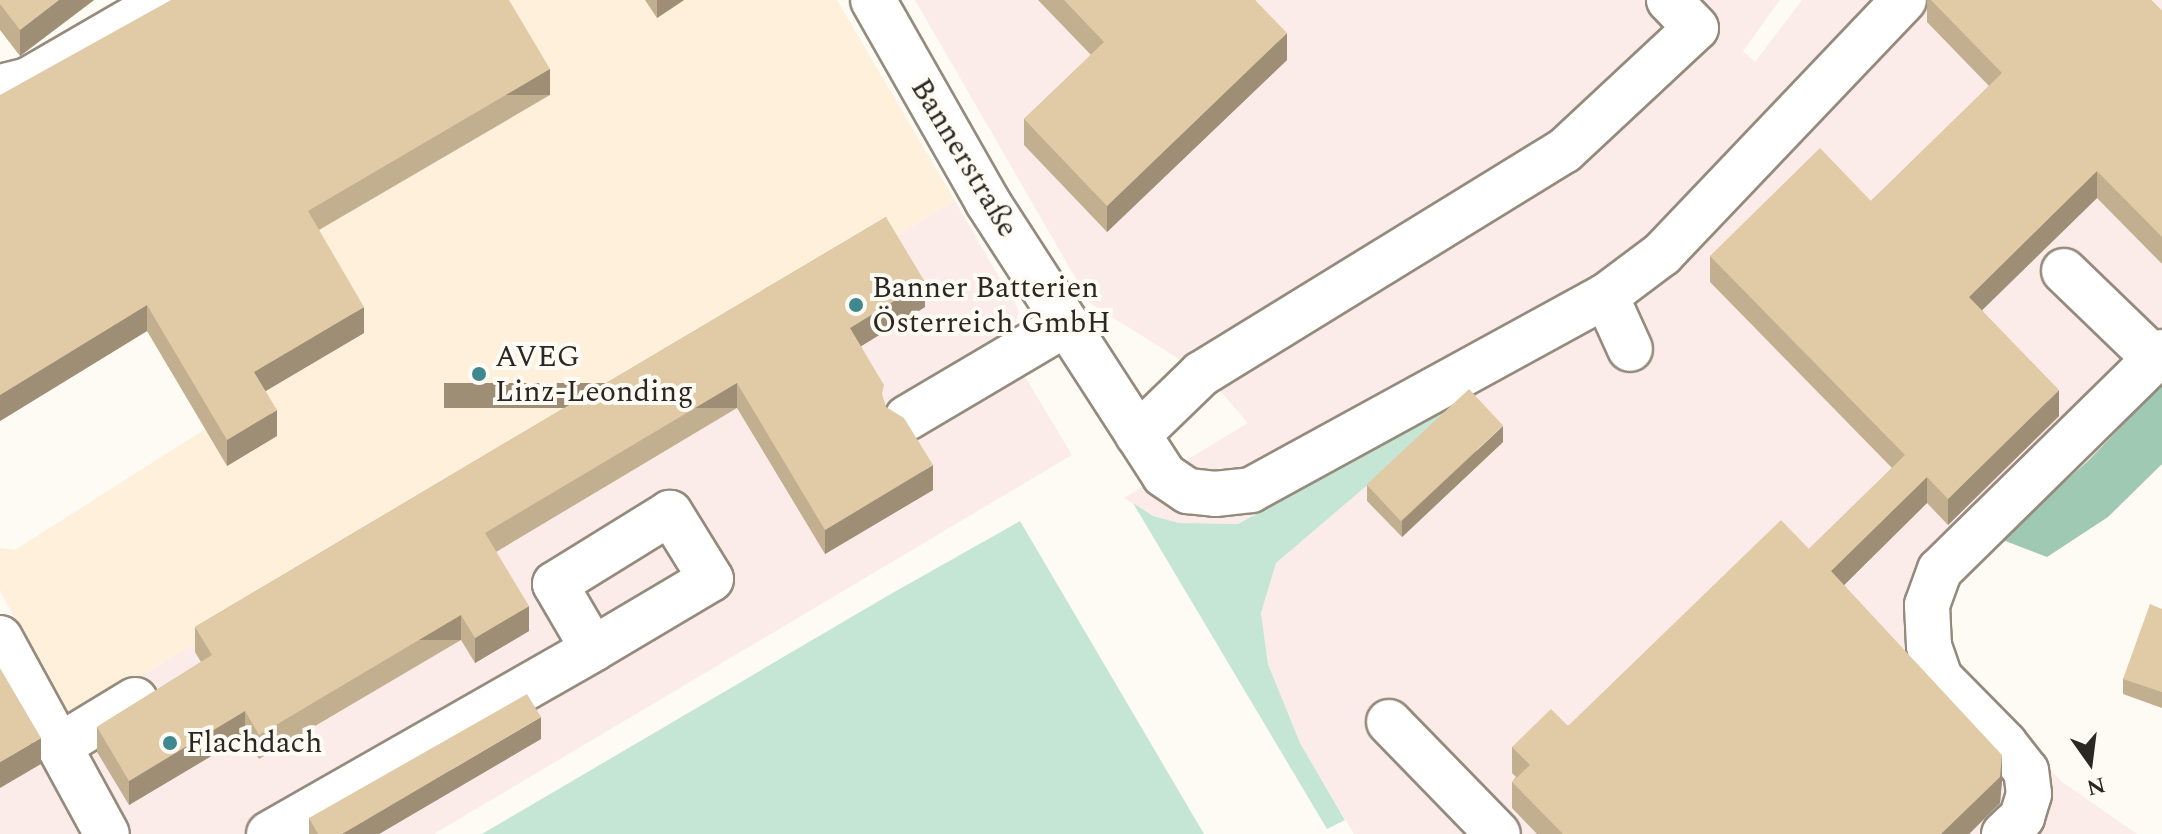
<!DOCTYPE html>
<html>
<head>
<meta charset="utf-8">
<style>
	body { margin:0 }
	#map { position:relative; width:2162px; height:834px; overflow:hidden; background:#fefaf4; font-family:Spectral,serif }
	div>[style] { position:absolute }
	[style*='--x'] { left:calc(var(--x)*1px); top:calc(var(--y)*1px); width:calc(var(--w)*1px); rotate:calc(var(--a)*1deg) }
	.built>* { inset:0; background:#fef0db }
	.industrial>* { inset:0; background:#fcece9 }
	.green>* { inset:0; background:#c5e6d4 }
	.forest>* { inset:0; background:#9fc9b3 }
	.roads { filter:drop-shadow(2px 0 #948b7d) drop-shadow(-2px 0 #948b7d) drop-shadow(0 2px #948b7d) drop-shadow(0 -2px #948b7d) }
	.minor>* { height:44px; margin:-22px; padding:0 22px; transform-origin:22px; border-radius:22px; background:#fff }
	.wall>* { inset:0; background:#c2af90 }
	.shaded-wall>* { inset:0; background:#9e8e75; transform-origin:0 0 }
	.building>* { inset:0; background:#e1cba7; transform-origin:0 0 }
	.dots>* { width:22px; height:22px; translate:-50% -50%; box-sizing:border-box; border:4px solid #fefaf4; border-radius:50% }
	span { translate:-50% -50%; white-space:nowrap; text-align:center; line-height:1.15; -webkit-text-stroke:8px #fefaf4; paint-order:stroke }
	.street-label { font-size:30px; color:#2b2722 }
	.poi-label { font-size:30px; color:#2b2722 }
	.left { translate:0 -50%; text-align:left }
	.north { position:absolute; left:2050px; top:722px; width:80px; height:80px; -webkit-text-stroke:6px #fefaf4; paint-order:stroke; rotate:166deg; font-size:22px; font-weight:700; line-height:32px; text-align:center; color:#2b2722 }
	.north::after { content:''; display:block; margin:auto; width:28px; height:36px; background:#2b2722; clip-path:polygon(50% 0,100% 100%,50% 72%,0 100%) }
</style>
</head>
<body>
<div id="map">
	<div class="built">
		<i style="clip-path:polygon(494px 0,837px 0,955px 201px,195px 652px,192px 647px,68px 720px,0 590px,0 548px,15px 550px,254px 398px,308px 237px)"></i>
	</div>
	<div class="industrial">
		<i style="clip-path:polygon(915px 0,1780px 0,1743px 51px,1755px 62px,1802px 0,2162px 0,2162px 384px,2088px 461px,1969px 564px,1952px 592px,1948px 623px,1953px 657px,1970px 688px,2061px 781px,2137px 834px,1354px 834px,1300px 743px,1268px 664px,1261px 613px,1276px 563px,1467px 400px,1238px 524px,1179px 523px,1153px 516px,1124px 498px,1248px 423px,1209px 378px,1090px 303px)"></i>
		<i style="clip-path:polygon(955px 201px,1019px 311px,1016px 322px,999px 333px,1072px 455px,434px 834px,129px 834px,68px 720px,191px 646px,196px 651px)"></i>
		<i style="clip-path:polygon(0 691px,42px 764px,81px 834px,0 834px)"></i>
	</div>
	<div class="green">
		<i style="clip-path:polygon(1472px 396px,1276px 563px,1261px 613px,1268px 664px,1300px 743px,1345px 820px,1327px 829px,1133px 503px,1153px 516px,1179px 523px,1238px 524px)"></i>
		<i style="clip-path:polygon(1020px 521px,1204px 834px,482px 834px,889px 595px)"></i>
	</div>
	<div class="forest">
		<i style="clip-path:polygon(2162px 384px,2162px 464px,2108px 517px,2047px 557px,2000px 539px,2088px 461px)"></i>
	</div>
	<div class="roads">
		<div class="minor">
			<i style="--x:873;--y:0;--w:231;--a:60.4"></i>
			<i style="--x:987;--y:201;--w:326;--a:57.1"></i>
			<i style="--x:1164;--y:475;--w:29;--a:34"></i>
			<i style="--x:1188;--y:491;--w:27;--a:6"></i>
			<i style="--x:1215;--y:494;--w:36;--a:-6"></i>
			<i style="--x:1251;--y:490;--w:405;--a:-28.7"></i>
			<i style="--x:1606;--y:296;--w:70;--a:-36.9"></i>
			<i style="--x:1662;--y:254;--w:351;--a:-46.4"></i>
			<i style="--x:0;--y:87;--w:29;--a:-14"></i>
			<i style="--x:28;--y:80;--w:160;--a:-30.1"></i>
			<i style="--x:2064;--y:271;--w:127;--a:44"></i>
			<i style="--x:1606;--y:296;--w:58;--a:65.6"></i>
			<i style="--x:907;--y:418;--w:185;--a:-30.6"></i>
			<i style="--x:1138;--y:435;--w:88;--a:-44.1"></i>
			<i style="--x:1201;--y:374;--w:426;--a:-31.6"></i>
			<i style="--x:1564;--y:151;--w:180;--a:-43"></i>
			<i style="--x:1696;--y:28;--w:39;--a:-134"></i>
			<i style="--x:0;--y:638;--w:223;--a:61.4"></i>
			<i style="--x:1389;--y:722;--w:156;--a:45.8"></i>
			<i style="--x:59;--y:746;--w:89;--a:-31.2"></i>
			<i style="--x:269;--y:834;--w:373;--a:-29.7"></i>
			<i style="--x:593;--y:649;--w:137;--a:-30.7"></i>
			<i style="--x:711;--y:579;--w:78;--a:-121.8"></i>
			<i style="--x:670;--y:513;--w:135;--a:148.3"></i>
			<i style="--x:555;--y:584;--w:75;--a:59.7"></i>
			<i style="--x:2004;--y:834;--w:25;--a:-43"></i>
			<i style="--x:2022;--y:817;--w:24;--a:-73"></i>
			<i style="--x:2029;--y:794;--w:23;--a:-97"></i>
			<i style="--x:2026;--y:771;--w:34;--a:-128"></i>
			<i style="--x:2005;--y:744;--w:93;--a:-134.6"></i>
			<i style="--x:1940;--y:678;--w:34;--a:-109"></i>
			<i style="--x:1929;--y:646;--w:41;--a:-92.8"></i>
			<i style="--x:1927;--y:605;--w:37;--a:-70"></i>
			<i style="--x:1940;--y:570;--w:311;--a:-44.5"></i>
		</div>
	</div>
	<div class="wall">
		<i style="clip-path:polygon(0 0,94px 0,20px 56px,0 30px)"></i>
		<i style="clip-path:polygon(645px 0,684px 0,657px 18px)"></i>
		<i style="clip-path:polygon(1038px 0,1255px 0,1287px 60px,1107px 232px,1024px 145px,1024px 119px,1091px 55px)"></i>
		<i style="clip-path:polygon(1927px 0,2151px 0,2162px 11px,2162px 264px,2097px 198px,1982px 310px,2059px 416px,1948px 525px,1927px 503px,1844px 585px,2002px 781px,2000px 803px,1969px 834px,1537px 834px,1512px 808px,1512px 782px,1516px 777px,1512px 773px,1512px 747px,1568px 726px,1809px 549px,1892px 468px,1710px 282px,1710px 256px,1871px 201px,1989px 86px,1927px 22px)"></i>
		<i style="clip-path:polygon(0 95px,550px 95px,319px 230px,364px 333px,265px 391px,277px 436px,227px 466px,147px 331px,0 421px)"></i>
		<i style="clip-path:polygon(886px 217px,925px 307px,861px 346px,886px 407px,933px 490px,825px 554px,737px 408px,496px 552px,529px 631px,475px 663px,461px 640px,259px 759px,245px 736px,129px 805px,97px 752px,97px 727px,201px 662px,195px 652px,195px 627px)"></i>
		<i style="clip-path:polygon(1503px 442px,1402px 537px,1367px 501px,1367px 485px)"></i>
		<i style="clip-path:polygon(2162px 609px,2162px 708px,2123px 694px,2123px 679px)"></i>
		<i style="clip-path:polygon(541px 739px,379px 834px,309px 834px,309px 818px)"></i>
	</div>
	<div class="shaded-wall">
		<i style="clip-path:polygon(59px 0,94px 0,20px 56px,20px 30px)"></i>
		<i style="clip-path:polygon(657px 0,684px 0,657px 18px)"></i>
		<i style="clip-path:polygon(1287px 33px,1287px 60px,1107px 232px,1107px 206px)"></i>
		<i style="left:550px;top:69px;width:26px;height:281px;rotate:90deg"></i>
		<i style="clip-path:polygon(2097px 171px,2097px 198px,1969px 323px,1969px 297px)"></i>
		<i style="clip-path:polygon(925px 282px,925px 307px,850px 353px,850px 328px)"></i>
		<i style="clip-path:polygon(147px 305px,147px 331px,0 421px,0 395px)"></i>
		<i style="clip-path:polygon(364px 307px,364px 333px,254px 398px,254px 372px)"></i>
		<i style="left:737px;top:383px;width:25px;height:293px;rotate:90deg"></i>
		<i style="clip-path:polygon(2059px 390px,2059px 416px,1948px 525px,1948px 499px)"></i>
		<i style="clip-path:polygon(277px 410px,277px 436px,227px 466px,227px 440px)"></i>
		<i style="clip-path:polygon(1503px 426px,1503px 442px,1402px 537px,1402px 521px)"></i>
		<i style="clip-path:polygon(933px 465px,933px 490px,825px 554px,825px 530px)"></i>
		<i style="clip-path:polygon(1927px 477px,1927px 503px,1831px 598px,1831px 571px)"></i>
		<i style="clip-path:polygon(529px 606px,529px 631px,475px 663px,475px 638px)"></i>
		<i style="left:461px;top:615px;width:25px;height:235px;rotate:90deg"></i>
		<i style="clip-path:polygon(245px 711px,245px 736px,129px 805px,129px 781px)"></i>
		<i style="clip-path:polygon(541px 717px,541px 739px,379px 834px,342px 834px)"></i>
		<i style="clip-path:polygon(41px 738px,41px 764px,0 788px,0 762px)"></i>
		<i style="clip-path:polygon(2002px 755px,2002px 781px,2000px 803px,1969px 834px,1941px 834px)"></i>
	</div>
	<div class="building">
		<i style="clip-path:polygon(0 0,59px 0,20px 30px,0 4px)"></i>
		<i style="clip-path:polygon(171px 0,509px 0,550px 69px,308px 211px,364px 307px,254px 372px,277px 410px,227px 440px,147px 305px,0 395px,0 95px)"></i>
		<i style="clip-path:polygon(1064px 0,1255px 0,1287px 33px,1107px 206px,1024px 119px,1104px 42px)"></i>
		<i style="clip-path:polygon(1931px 0,2151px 0,2162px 11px,2162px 237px,2097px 171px,1969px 297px,2059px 390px,1948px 499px,1927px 477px,1831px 571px,2002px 755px,2000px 777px,1941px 834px,1563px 834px,1512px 782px,1530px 765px,1512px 747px,1551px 709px,1568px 726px,1781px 520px,1809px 549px,1905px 455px,1710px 256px,1820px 148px,1871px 201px,2002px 73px)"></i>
		<i style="clip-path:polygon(886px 217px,925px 282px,850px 328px,884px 385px,882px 394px,886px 407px,904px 418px,933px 465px,825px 530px,737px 383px,485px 533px,529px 606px,475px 638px,461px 615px,259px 735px,245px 711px,129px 781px,97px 727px,212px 655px,195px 627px)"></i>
		<i style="left:1469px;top:389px;width:50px;height:140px;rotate:47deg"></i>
		<i style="clip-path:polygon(2150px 604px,2162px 609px,2162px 692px,2123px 679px)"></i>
		<i style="clip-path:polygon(0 668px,41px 738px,0 762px)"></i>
		<i style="clip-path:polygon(527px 694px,541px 717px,342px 834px,318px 834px,309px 818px)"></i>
	</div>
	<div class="dots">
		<i style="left:856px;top:305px;background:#40888f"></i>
		<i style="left:479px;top:374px;background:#40888f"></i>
		<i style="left:170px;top:743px;background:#40888f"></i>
	</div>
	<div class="street-label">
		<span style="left:964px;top:158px;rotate:59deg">Bannerstraße</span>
	</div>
	<div class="poi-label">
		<span class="left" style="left:872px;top:305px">Banner Batterien<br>Österreich GmbH</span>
		<span class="left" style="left:495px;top:374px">AVEG<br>Linz-Leonding</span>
		<span class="left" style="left:186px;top:743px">Flachdach</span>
	</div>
	<div class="north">N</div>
</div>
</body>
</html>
